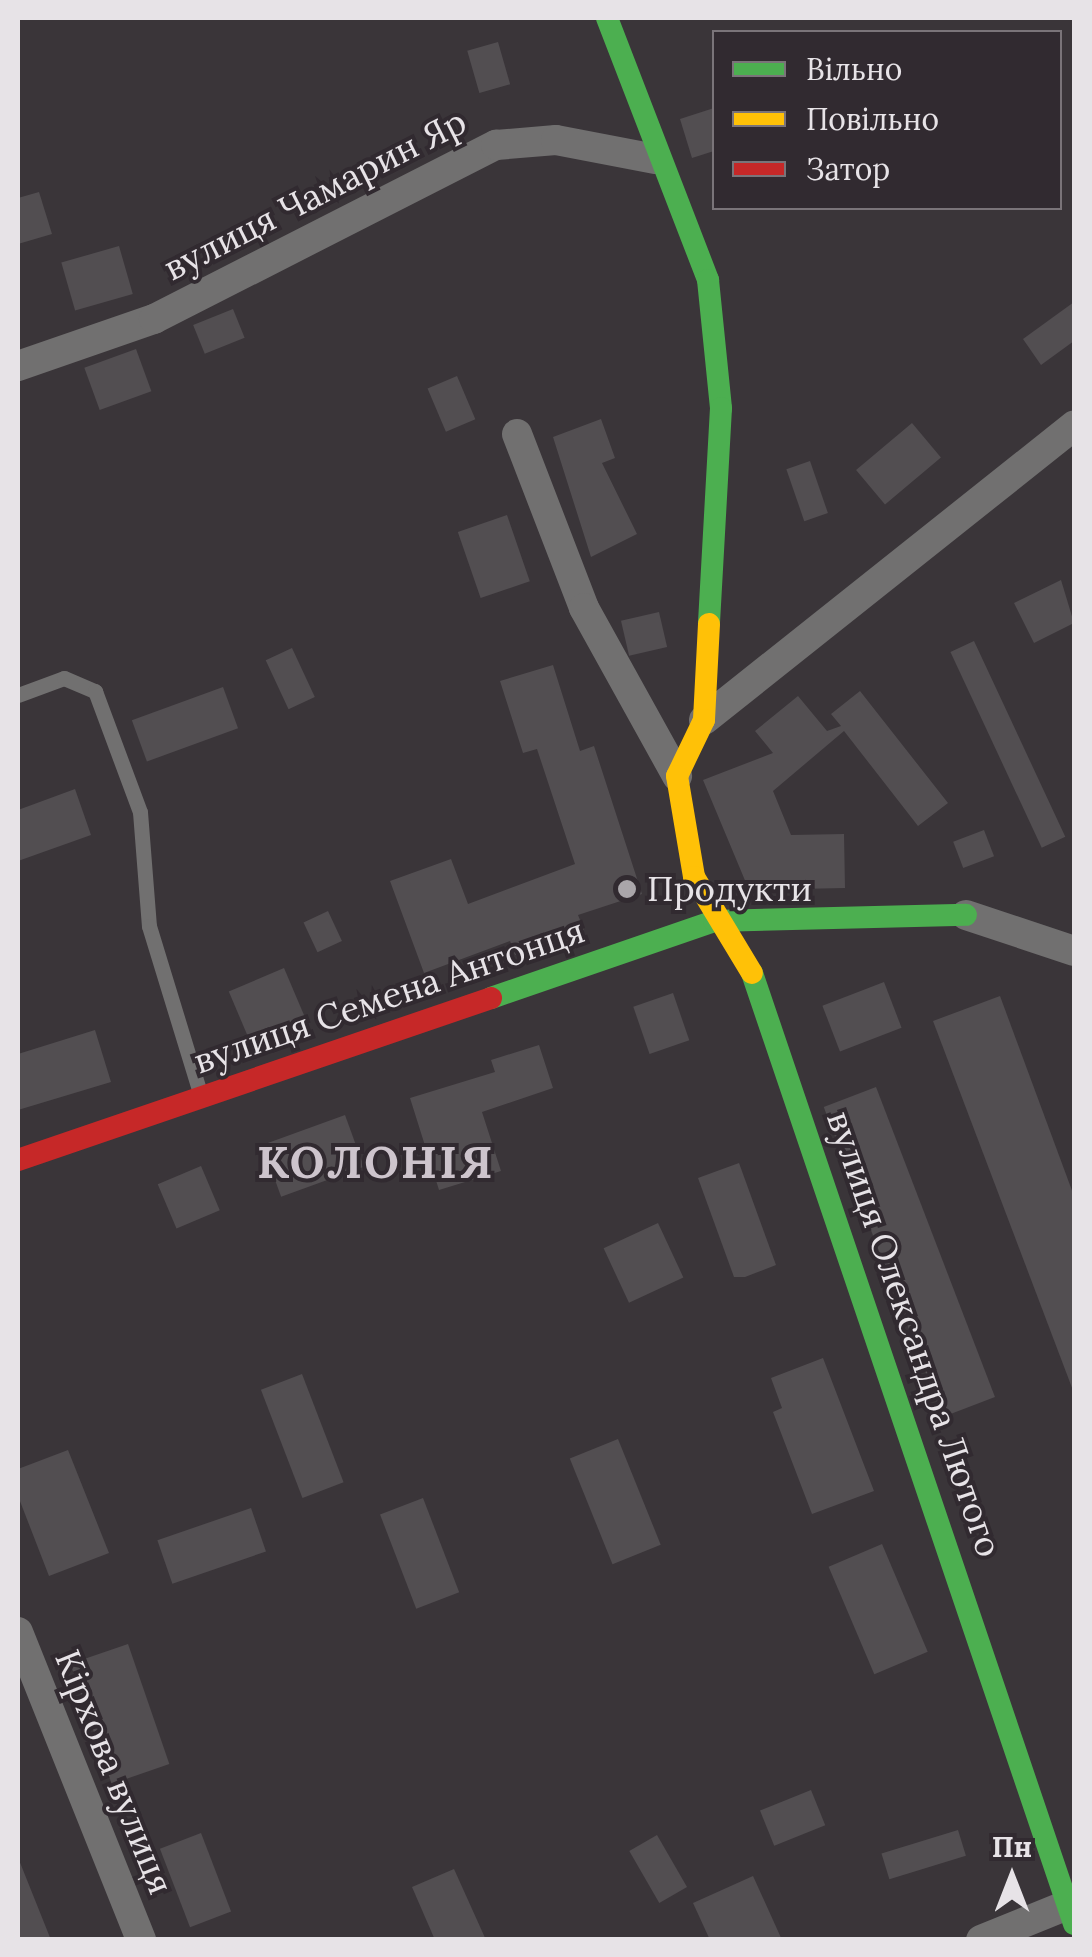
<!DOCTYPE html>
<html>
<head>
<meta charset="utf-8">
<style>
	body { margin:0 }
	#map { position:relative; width:1092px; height:1957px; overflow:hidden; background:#3a3539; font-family:Lora,serif }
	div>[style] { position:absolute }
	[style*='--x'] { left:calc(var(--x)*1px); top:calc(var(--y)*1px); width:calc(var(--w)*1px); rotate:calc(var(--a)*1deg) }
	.building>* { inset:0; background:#524e51; transform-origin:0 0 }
	.lane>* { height:15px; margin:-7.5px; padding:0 7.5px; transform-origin:7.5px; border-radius:7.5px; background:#717070 }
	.street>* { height:30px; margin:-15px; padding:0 15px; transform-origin:15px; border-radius:15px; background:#717070 }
	.fast>* { height:22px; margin:-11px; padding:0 11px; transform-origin:11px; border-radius:11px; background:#4caf50 }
	.slow>* { height:22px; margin:-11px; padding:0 11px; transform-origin:11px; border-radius:11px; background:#ffc107 }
	.jam>* { height:22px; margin:-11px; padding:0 11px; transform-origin:11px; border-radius:11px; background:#c62828 }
	.dots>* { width:28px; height:28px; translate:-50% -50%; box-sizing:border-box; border:5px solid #312a30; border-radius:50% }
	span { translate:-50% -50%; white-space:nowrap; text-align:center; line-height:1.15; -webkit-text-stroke:8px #312a30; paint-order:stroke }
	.street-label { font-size:35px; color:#e7e3e7 }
	.poi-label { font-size:35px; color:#e7e3e7 }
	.left { translate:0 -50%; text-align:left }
	.district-label { font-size:45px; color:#cdc4cc; font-weight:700; letter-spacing:2.5px }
	.frame { position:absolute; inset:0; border:20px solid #e7e3e7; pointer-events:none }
	.legend { position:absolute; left:712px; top:30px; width:350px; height:180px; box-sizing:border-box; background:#312a30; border:2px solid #7a7479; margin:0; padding:12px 18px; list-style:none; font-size:30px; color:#e7e3e7 }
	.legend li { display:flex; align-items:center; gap:20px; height:50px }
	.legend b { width:50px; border:2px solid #7a7479 }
	.north { position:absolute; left:962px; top:1827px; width:100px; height:100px; -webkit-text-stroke:8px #312a30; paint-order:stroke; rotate:0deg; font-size:28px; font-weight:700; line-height:40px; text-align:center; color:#e7e3e7 }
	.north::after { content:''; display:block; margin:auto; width:35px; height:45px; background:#e7e3e7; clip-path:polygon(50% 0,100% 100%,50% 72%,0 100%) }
</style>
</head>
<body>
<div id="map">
	<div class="building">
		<i style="left:498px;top:42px;width:44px;height:32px;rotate:74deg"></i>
		<i style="clip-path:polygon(714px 108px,714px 151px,692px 158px,680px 119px)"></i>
		<i style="clip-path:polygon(39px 192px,52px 234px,18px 244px,18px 198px)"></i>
		<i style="left:119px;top:246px;width:50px;height:60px;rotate:74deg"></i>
		<i style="clip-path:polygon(1074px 302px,1074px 341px,1041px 365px,1023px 339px)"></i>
		<i style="left:233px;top:309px;width:31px;height:43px;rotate:68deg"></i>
		<i style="left:136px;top:349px;width:45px;height:55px;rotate:70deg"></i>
		<i style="left:457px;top:376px;width:47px;height:32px;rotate:67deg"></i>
		<i style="clip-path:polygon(601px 419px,615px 458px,602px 463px,637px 534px,591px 557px,553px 437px)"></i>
		<i style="left:912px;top:423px;width:45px;height:73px;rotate:50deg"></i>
		<i style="left:810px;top:461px;width:55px;height:25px;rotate:71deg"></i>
		<i style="left:507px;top:515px;width:70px;height:52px;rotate:71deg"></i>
		<i style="clip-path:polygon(1061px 580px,1074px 623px,1034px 643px,1014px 603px)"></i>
		<i style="left:659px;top:612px;width:36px;height:39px;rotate:77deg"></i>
		<i style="left:974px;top:641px;width:216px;height:26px;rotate:65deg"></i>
		<i style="left:292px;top:648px;width:54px;height:29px;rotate:65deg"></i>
		<i style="clip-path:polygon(553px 665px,580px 751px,594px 746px,642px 894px,578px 915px,584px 930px,515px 955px,510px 941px,424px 973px,390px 881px,451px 859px,468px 904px,575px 864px,537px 749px,523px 753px,500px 681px)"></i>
		<i style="left:223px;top:687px;width:44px;height:97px;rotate:70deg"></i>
		<i style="clip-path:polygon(860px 691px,948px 803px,918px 826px,844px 731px,773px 791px,791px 835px,844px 834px,845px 888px,749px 890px,703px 780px,773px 753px,755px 731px,798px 696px,827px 731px,841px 726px,831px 714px)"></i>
		<i style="clip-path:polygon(75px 789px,91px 835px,18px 861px,18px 810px)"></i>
		<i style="left:984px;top:830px;width:28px;height:33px;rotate:69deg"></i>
		<i style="left:328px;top:911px;width:33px;height:27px;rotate:65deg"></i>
		<i style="left:284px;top:968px;width:53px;height:60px;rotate:67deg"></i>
		<i style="left:884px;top:982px;width:49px;height:66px;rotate:69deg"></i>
		<i style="left:673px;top:993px;width:50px;height:42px;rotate:71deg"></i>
		<i style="clip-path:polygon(1000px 996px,1074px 1196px,1074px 1393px,933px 1021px)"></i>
		<i style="clip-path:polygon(95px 1030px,111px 1082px,18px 1110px,18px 1054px)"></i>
		<i style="clip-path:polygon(539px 1045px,553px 1088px,482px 1112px,501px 1171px,439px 1190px,410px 1098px,495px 1072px,491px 1060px)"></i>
		<i style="left:876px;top:1087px;width:332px;height:56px;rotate:69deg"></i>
		<i style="left:345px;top:1115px;width:55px;height:88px;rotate:70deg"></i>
		<i style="clip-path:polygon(739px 1163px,776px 1265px,745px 1277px,734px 1277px,698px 1178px)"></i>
		<i style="left:201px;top:1166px;width:48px;height:47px;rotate:67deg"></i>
		<i style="left:658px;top:1223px;width:60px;height:60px;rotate:65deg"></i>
		<i style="clip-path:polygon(823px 1358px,874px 1491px,812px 1514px,773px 1412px,782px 1408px,771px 1378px)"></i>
		<i style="left:302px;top:1374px;width:116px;height:44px;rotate:69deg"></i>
		<i style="left:618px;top:1439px;width:114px;height:52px;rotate:68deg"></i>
		<i style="clip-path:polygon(68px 1450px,109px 1553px,49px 1576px,18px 1496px,18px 1469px)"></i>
		<i style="left:423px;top:1498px;width:101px;height:46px;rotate:69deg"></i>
		<i style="left:251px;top:1508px;width:46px;height:99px;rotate:71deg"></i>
		<i style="left:882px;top:1544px;width:117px;height:58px;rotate:67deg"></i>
		<i style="left:128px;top:1644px;width:127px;height:61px;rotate:71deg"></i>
		<i style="left:811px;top:1790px;width:38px;height:55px;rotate:68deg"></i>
		<i style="left:958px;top:1830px;width:27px;height:80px;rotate:73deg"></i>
		<i style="left:201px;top:1833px;width:84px;height:44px;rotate:69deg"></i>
		<i style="left:657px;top:1835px;width:60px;height:32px;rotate:60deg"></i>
		<i style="clip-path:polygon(18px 1860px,19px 1860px,51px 1940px,18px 1940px)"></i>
		<i style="clip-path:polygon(454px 1869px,486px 1940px,435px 1940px,412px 1887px)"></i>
		<i style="clip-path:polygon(753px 1876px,782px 1940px,710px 1940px,693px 1903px)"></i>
	</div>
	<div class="lane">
		<i style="--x:18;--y:695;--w:49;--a:-20.3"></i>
		<i style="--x:64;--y:678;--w:34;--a:23"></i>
		<i style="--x:95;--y:691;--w:129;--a:69.6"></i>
		<i style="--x:140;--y:812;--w:114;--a:85.5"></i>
		<i style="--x:149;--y:926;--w:175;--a:73"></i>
	</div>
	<div class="street">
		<i style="--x:18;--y:366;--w:144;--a:-19.1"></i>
		<i style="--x:154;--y:319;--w:384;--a:-27"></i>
		<i style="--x:496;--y:145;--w:60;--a:-4.8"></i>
		<i style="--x:556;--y:140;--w:101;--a:10.9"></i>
		<i style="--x:517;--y:434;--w:186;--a:68.9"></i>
		<i style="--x:584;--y:608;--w:192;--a:61"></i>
		<i style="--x:704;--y:720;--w:473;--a:-38.5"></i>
		<i style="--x:966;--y:915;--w:114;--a:18.4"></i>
		<i style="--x:18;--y:1632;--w:332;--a:68.2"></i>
		<i style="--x:981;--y:1940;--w:93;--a:-22.1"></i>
	</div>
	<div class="fast">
		<i style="--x:607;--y:18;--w:281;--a:68.9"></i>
		<i style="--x:708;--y:280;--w:129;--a:84.2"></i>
		<i style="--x:721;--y:408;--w:216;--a:93.2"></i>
		<i style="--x:752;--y:973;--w:1004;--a:71.29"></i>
		<i style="--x:491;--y:998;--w:236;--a:-19"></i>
		<i style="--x:714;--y:921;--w:252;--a:-1.4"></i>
	</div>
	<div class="slow">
		<i style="--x:709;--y:624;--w:96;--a:93"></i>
		<i style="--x:704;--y:720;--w:62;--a:115.7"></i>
		<i style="--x:677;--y:776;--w:102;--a:80.4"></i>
		<i style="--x:694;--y:877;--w:112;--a:58.9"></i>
	</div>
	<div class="jam">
		<i style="--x:18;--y:1160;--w:500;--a:-18.9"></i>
	</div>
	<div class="dots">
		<i style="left:627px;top:889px;background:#aaa6aa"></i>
	</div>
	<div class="street-label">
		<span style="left:315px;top:195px;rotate:-27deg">вулиця Чамарин Яр</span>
		<span style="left:389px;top:996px;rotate:-19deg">вулиця Семена Антонця</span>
		<span style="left:914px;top:1334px;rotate:71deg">вулиця Олександра Лютого</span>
		<span style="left:114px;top:1772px;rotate:68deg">Кірхова вулиця</span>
	</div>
	<div class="poi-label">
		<span class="left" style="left:647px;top:889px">Продукти</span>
	</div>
	<div class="district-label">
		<span style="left:376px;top:1162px">КОЛОНІЯ</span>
	</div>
	<div class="frame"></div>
	<ul class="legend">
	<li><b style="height:12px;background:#4caf50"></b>Вільно</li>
	<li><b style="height:12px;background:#ffc107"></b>Повільно</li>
	<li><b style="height:12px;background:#c62828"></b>Затор</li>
	</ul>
	<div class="north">Пн</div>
</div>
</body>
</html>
